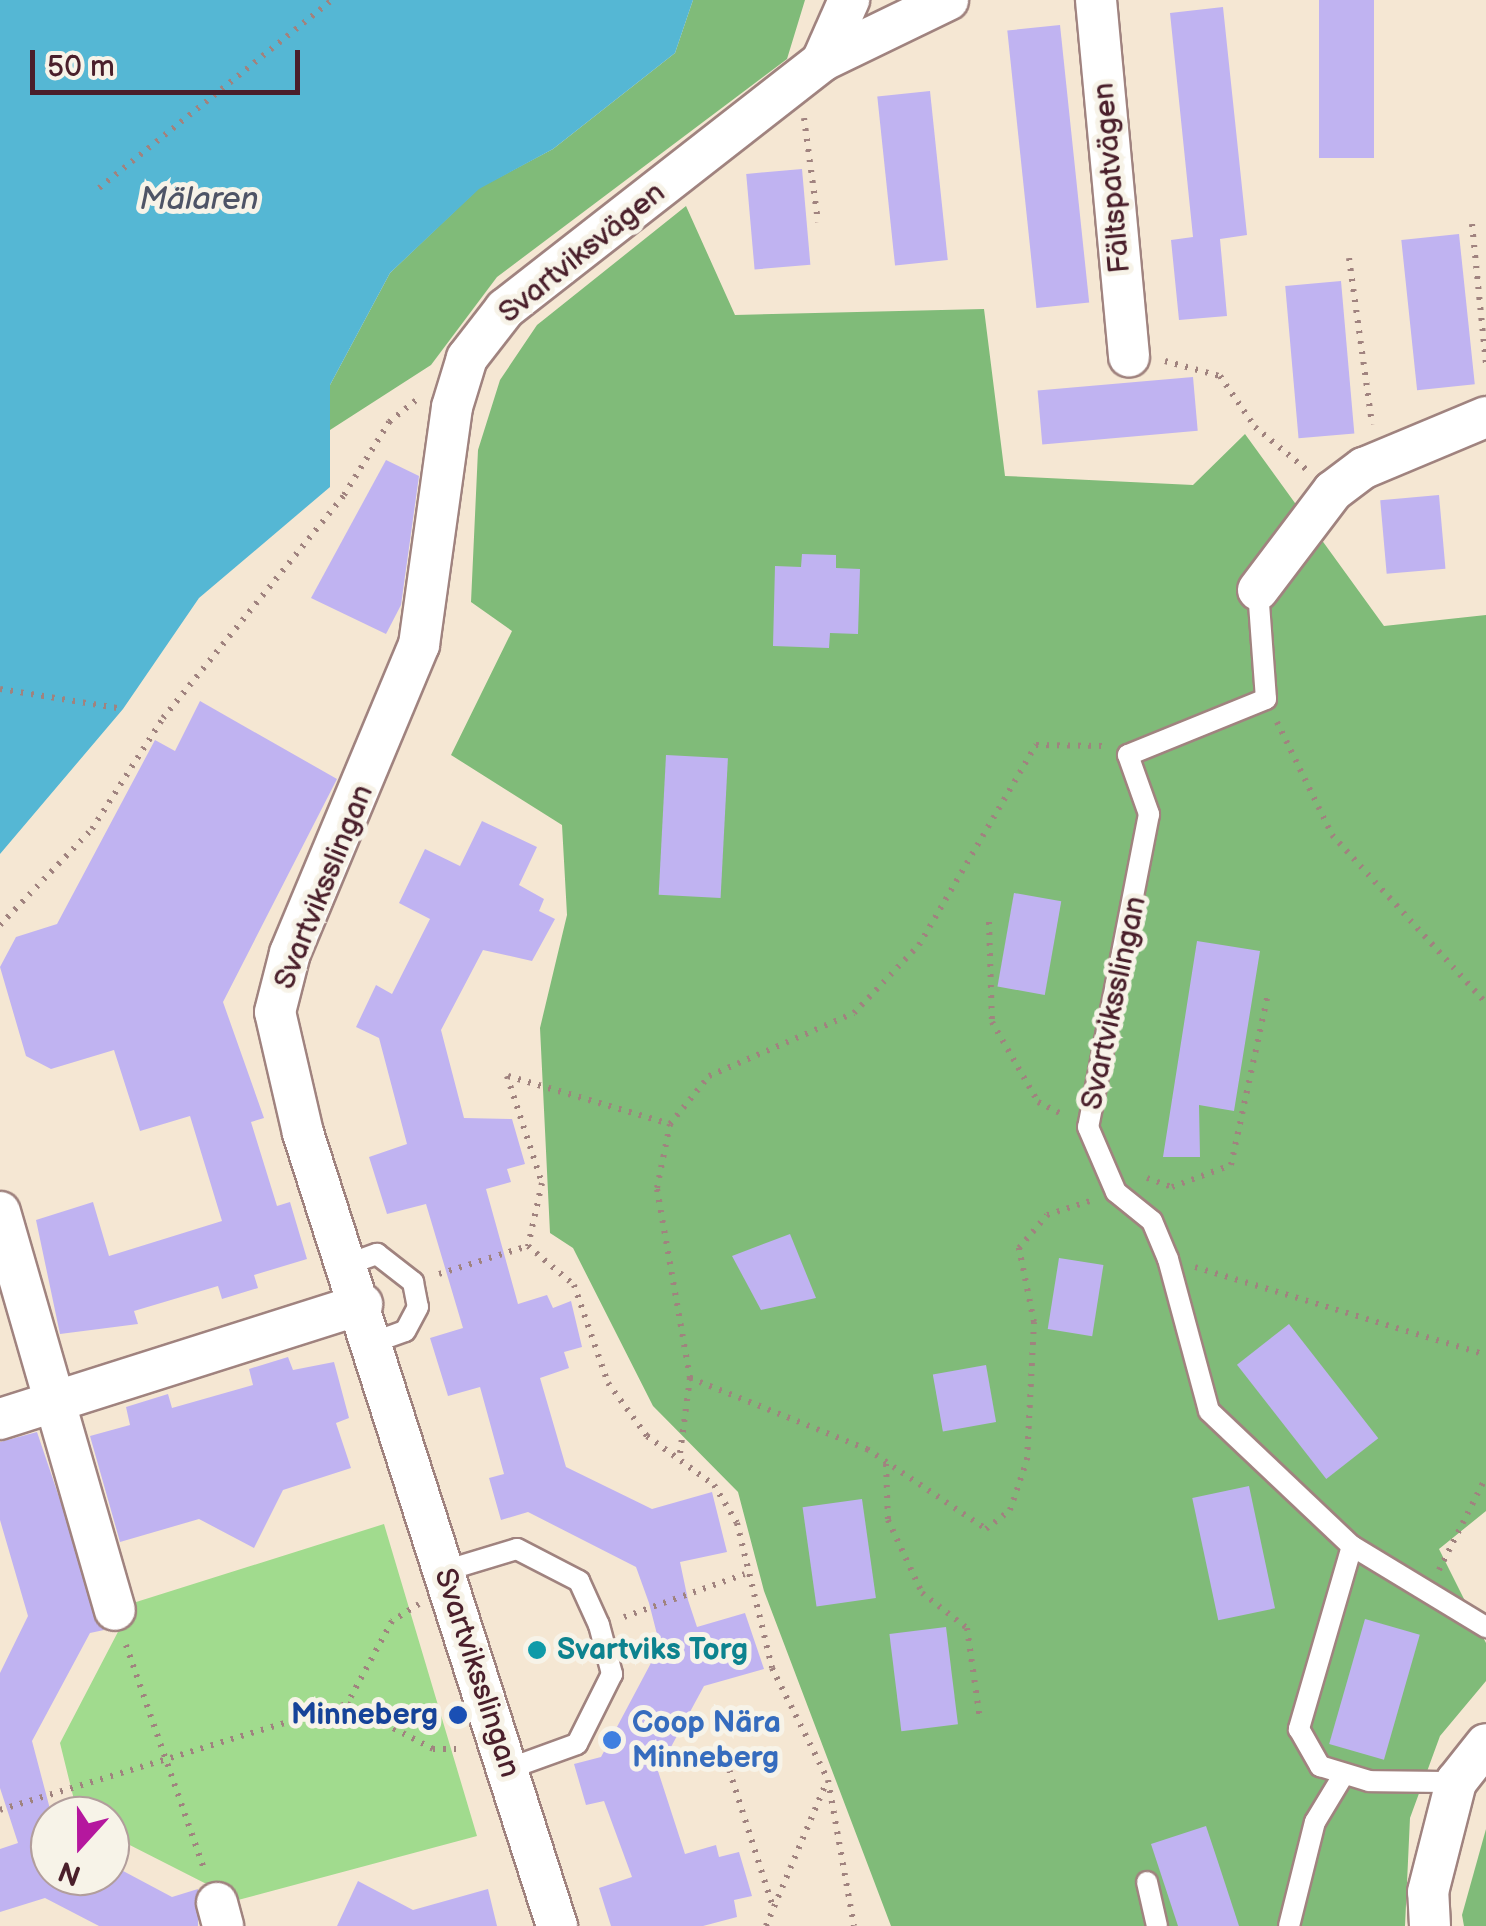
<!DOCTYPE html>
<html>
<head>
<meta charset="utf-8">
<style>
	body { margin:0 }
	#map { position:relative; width:1486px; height:1926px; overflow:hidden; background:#f5e7d3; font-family:"Balsamiq Sans",sans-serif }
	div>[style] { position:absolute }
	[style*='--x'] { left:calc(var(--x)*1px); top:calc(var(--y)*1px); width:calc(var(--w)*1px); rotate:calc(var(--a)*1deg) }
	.green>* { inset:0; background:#a1db8e }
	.forest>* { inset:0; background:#80bb79 }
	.water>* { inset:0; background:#55b7d4 }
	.building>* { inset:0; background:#c0b3f1; transform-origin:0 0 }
	.path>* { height:6px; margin-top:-3px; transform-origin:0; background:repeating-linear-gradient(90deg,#a0837f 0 2.5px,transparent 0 10.5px) }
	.roads { filter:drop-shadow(2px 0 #a0837f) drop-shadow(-2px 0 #a0837f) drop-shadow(0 2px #a0837f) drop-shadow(0 -2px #a0837f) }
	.lane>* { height:20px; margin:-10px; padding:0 10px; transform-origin:10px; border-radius:10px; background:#fff }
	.street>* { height:40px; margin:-20px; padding:0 20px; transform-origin:20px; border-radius:20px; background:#fff }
	.dots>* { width:28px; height:28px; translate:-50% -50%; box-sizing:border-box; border:5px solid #f7f3e8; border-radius:50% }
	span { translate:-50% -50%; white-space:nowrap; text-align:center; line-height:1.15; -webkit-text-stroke:10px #f7f3e8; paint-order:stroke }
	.street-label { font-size:30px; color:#4a1f2b }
	.culture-label { font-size:30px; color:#0d838f; font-weight:700 }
	.left { translate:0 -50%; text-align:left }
	.transit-label { font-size:30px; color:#164399; font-weight:700 }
	.right { translate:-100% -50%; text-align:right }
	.shop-label { font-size:30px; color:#366cbe; font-weight:700 }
	.water-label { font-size:32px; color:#4e5466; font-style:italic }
	.north { position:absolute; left:30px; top:1796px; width:100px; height:100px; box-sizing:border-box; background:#f7f3e8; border:2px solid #b29e9c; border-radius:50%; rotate:201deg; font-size:28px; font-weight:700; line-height:40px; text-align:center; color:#4a1f2b }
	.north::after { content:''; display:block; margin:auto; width:35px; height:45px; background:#b5179e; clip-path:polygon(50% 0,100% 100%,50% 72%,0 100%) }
	.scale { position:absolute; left:30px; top:50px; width:270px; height:45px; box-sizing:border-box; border:5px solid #4a1f2b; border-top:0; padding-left:12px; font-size:30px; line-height:35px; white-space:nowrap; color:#4a1f2b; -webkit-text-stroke:8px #f7f3e8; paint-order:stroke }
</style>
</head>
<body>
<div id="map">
	<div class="green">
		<i style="clip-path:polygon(384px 1524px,477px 1836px,238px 1900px,110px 1835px,110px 1816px,78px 1816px,60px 1743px,133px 1603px)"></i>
	</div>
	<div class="forest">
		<i style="clip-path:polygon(693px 0,805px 0,787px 59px,497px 277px,431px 365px,330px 430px,330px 385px,390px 273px,479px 188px,553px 149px,675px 53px)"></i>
		<i style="clip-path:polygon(686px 206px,735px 315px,984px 309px,1005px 476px,1193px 485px,1245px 434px,1384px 626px,1486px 615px,1486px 1511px,1439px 1549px,1486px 1643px,1486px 1681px,1440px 1736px,1410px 1818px,1405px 1926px,891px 1926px,764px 1591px,738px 1492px,653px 1406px,573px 1248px,550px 1233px,540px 1028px,567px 915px,562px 825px,451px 755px,512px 631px,471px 602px,478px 450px,500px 380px,537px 325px)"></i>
		<i style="clip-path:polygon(1486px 1829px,1486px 1926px,1464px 1926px,1462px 1915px)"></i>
	</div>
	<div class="water">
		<i style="clip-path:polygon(0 0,693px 0,675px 53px,553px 149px,479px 189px,390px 273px,330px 385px,330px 487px,199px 598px,123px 709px,0 854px)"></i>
	</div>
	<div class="building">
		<i style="left:1319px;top:0;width:55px;height:158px"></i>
		<i style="clip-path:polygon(1223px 7px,1247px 235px,1220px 239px,1227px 316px,1179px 320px,1171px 240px,1193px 237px,1170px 13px)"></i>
		<i style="left:1060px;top:25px;width:279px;height:53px;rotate:84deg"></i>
		<i style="left:930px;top:91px;width:170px;height:53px;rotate:84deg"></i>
		<i style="left:802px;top:169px;width:96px;height:56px;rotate:85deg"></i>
		<i style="left:1459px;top:234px;width:151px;height:58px;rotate:84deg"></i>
		<i style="left:1341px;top:281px;width:153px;height:56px;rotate:85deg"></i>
		<i style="left:1193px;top:377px;width:54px;height:156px;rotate:85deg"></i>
		<i style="clip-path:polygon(386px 460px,419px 476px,401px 605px,386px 634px,311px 598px)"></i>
		<i style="left:1439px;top:495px;width:74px;height:59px;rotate:85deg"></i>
		<i style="clip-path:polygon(802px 554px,836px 555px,836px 568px,860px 569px,858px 634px,830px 633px,829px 648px,773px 646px,775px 566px,801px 567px)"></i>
		<i style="clip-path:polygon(200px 701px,337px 779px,223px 1002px,264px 1118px,251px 1122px,277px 1206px,290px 1202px,307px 1259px,254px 1275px,258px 1288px,222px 1299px,218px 1286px,134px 1311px,138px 1324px,60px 1334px,36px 1220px,93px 1202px,109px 1256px,222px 1221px,190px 1116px,140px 1131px,114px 1050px,51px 1069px,26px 1056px,0 967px,16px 937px,57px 924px,155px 740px,175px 751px)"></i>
		<i style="left:666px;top:755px;width:62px;height:140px;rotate:3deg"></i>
		<i style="clip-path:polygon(482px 821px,537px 847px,519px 885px,544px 899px,539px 911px,555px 919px,532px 961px,483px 950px,441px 1030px,464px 1118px,512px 1119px,525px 1164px,507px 1169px,511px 1182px,486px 1189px,518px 1304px,547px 1295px,553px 1308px,571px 1301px,582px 1347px,564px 1352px,569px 1368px,540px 1378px,566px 1467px,652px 1509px,712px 1492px,727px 1552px,680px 1562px,688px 1600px,697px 1627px,745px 1613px,764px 1669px,704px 1686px,658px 1771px,685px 1854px,716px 1845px,719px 1857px,739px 1852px,752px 1896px,734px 1900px,737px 1917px,703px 1926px,611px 1926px,599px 1888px,632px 1877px,604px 1801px,586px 1805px,574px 1764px,601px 1757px,660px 1646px,649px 1603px,636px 1567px,528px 1512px,501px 1520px,489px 1478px,504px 1474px,480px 1387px,448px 1396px,430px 1338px,463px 1328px,426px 1204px,387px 1214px,369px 1157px,407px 1144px,379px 1038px,356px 1027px,376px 985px,392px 994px,430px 919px,399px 903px,425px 849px,460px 866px)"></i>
		<i style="left:1014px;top:893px;width:48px;height:95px;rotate:10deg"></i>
		<i style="clip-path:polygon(1197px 941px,1260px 951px,1234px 1111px,1199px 1105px,1200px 1157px,1163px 1157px)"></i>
		<i style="clip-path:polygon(790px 1234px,816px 1298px,761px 1310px,732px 1256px)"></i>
		<i style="left:1059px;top:1258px;width:45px;height:72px;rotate:9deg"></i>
		<i style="left:1289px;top:1324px;width:145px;height:66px;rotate:52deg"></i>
		<i style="clip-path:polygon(288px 1357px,293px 1370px,334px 1362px,349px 1418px,336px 1423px,351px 1468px,283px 1490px,254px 1548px,199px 1519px,120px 1542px,90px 1436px,130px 1425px,126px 1407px,168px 1394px,172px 1408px,253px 1385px,249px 1369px)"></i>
		<i style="left:986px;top:1365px;width:58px;height:54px;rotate:80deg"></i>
		<i style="clip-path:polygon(37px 1432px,104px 1630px,90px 1633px,32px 1741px,50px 1809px,50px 1876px,110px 1876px,110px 1864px,172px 1897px,198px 1889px,198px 1926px,99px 1926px,45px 1898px,0 1912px,0 1849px,18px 1843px,0 1788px,0 1673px,28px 1616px,0 1520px,0 1442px)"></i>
		<i style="left:1249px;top:1486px;width:125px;height:58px;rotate:78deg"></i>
		<i style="left:862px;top:1499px;width:100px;height:60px;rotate:82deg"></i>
		<i style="left:1365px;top:1619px;width:57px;height:130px;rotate:16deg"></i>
		<i style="left:946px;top:1627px;width:98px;height:57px;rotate:83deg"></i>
		<i style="clip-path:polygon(1206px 1826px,1218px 1862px,1239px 1926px,1178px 1926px,1151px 1844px)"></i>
		<i style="clip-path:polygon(358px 1881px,413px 1910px,488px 1889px,497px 1926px,337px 1926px)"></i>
	</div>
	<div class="path">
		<i style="--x:804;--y:118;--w:105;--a:82.3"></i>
		<i style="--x:99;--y:188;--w:299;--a:-38.9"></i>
		<i style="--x:1472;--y:224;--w:141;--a:84.3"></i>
		<i style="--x:1349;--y:258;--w:168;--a:82.1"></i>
		<i style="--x:1165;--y:361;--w:57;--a:15.3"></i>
		<i style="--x:1220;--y:376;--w:62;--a:55.5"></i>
		<i style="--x:1255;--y:427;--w:67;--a:39.6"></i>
		<i style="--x:0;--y:689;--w:125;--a:9.2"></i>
		<i style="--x:1277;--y:722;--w:126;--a:64"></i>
		<i style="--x:1332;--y:835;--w:228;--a:47.5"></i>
		<i style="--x:989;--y:922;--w:100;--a:88.3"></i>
		<i style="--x:992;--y:1022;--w:92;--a:60.1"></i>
		<i style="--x:1038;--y:1102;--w:29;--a:27"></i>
		<i style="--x:0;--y:925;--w:133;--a:-46.2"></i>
		<i style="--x:92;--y:829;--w:132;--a:-57.4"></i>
		<i style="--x:163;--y:718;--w:287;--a:-50.9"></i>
		<i style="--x:344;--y:495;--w:86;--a:-58.3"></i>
		<i style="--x:389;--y:422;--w:35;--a:-39"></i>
		<i style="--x:507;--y:1076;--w:113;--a:71.9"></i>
		<i style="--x:542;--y:1183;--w:65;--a:102.5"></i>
		<i style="--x:528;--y:1246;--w:60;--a:40.3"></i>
		<i style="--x:574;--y:1285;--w:104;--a:70.9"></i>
		<i style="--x:608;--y:1383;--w:66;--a:53.7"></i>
		<i style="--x:647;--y:1436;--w:83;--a:36.2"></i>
		<i style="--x:714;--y:1485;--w:44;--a:58.8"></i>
		<i style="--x:737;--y:1523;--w:149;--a:76.4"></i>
		<i style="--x:772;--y:1668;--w:125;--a:63.4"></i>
		<i style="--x:828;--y:1780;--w:148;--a:79.9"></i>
		<i style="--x:508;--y:1076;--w:169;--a:16.5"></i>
		<i style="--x:1147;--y:1178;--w:27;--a:20"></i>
		<i style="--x:1172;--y:1187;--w:63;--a:-20.4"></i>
		<i style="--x:1231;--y:1165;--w:175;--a:-77.8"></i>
		<i style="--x:1195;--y:1267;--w:304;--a:16.8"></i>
		<i style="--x:439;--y:1274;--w:93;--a:-17.5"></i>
		<i style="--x:690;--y:1378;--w:191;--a:21.9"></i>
		<i style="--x:867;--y:1449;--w:143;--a:33.9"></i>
		<i style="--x:986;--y:1529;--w:31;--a:-38"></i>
		<i style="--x:1010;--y:1510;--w:53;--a:-71.2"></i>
		<i style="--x:1027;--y:1460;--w:138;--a:-87.1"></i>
		<i style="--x:1034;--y:1322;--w:76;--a:-101.5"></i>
		<i style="--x:1019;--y:1248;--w:43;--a:-49.7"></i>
		<i style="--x:1047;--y:1215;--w:48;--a:-18.1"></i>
		<i style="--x:680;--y:1453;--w:76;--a:-82.4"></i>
		<i style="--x:690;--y:1378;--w:193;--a:-99.9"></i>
		<i style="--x:657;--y:1188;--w:65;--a:-78.5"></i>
		<i style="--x:670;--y:1124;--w:62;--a:-50.9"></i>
		<i style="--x:709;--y:1076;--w:158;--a:-23.5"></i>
		<i style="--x:854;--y:1013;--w:94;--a:-46.3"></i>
		<i style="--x:919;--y:945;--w:232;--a:-59.7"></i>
		<i style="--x:1036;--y:745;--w:68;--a:0.8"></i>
		<i style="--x:886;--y:1464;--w:56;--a:88"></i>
		<i style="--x:888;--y:1520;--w:81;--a:65"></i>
		<i style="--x:922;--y:1593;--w:57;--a:37.9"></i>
		<i style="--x:967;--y:1628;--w:92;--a:81.9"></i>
		<i style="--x:1439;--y:1570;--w:104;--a:-63.2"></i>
		<i style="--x:419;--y:1604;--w:32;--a:148"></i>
		<i style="--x:392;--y:1621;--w:94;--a:118.5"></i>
		<i style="--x:347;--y:1704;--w:97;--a:27.6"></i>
		<i style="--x:433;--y:1749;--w:29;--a:0"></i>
		<i style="--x:624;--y:1617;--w:128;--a:-19.6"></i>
		<i style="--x:126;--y:1645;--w:237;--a:70.8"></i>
		<i style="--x:726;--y:1760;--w:154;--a:72.3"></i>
		<i style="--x:0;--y:1810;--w:363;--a:-17"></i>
		<i style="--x:766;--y:1926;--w:157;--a:-67.2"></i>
	</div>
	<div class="roads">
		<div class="lane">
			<i style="--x:1258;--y:590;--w:109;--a:85.8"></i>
			<i style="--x:1266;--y:699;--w:149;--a:157.9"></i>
			<i style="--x:1128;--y:755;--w:63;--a:70.4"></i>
			<i style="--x:1149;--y:814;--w:319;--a:101"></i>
			<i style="--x:1088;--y:1127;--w:71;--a:66.7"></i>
			<i style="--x:1116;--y:1192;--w:46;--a:38.9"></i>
			<i style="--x:1152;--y:1221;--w:41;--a:67.2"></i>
			<i style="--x:1168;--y:1259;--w:157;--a:74.9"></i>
			<i style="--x:1209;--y:1411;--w:197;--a:43.4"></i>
			<i style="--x:1352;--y:1546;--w:157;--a:31.2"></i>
			<i style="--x:349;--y:1264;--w:30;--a:-20"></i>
			<i style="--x:377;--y:1254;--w:46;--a:37.9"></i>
			<i style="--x:413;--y:1282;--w:25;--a:79"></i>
			<i style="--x:418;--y:1307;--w:27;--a:118"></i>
			<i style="--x:405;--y:1331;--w:32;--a:160"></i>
			<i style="--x:1352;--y:1546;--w:191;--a:106.2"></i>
			<i style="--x:1299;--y:1729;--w:43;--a:60.4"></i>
			<i style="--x:1320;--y:1766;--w:51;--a:17"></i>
			<i style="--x:1369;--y:1781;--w:87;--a:0.7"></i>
			<i style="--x:444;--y:1571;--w:76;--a:-16.8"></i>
			<i style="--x:517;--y:1549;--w:70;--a:27.3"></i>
			<i style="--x:579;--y:1581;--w:48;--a:65.6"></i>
			<i style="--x:599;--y:1625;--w:51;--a:75.1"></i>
			<i style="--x:612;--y:1674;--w:78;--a:116.6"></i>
			<i style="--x:577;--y:1744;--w:73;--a:160.1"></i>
			<i style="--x:1147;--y:1882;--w:45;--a:77.2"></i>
			<i style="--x:1289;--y:1926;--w:107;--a:-76"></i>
			<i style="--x:1315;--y:1822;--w:56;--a:-58.9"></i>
		</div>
		<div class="street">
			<i style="--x:1096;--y:0;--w:358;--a:84.7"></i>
			<i style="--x:822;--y:61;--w:67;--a:-66.1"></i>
			<i style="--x:1258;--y:590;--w:124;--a:-52.9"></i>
			<i style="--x:1333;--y:491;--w:39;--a:-37"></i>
			<i style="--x:1364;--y:468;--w:132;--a:-22.7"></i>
			<i style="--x:0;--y:1212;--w:414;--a:73.9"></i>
			<i style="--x:0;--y:1419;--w:380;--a:-17.6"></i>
			<i style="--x:217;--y:1903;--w:24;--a:75"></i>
			<i style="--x:557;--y:1926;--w:833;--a:-107.76"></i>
			<i style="--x:303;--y:1133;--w:124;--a:-103"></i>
			<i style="--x:275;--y:1012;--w:61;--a:-75.7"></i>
			<i style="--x:290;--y:953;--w:334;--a:-67.3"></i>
			<i style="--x:419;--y:645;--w:240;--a:-82.1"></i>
			<i style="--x:452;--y:407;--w:51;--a:-73"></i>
			<i style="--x:467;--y:358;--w:62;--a:-52.2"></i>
			<i style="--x:505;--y:309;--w:402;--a:-38"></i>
			<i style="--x:822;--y:61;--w:140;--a:-25.8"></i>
			<i style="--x:1430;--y:1926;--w:34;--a:-93"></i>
			<i style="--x:1428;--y:1892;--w:114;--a:-75.7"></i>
			<i style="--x:1456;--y:1782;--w:48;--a:-51.7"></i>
		</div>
	</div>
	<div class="dots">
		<i style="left:537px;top:1650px;background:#0f9aa8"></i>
		<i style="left:458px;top:1715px;background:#1a4fb4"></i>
		<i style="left:612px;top:1740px;background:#3f7fe0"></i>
	</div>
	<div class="street-label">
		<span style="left:1112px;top:178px;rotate:-95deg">Fältspatvägen</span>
		<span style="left:582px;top:253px;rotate:-39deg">Svartviksvägen</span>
		<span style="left:324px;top:887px;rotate:-68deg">Svartviksslingan</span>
		<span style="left:1114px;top:1003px;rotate:-78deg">Svartviksslingan</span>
		<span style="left:477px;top:1673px;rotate:72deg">Svartviksslingan</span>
	</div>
	<div class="culture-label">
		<span class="left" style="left:557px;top:1650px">Svartviks Torg</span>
	</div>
	<div class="transit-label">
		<span class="right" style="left:438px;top:1715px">Minneberg</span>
	</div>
	<div class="shop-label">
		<span class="left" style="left:632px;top:1740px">Coop Nära<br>Minneberg</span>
	</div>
	<div class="water-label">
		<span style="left:199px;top:200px">Mälaren</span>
	</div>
	<div class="north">N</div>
	<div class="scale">50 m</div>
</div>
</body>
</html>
